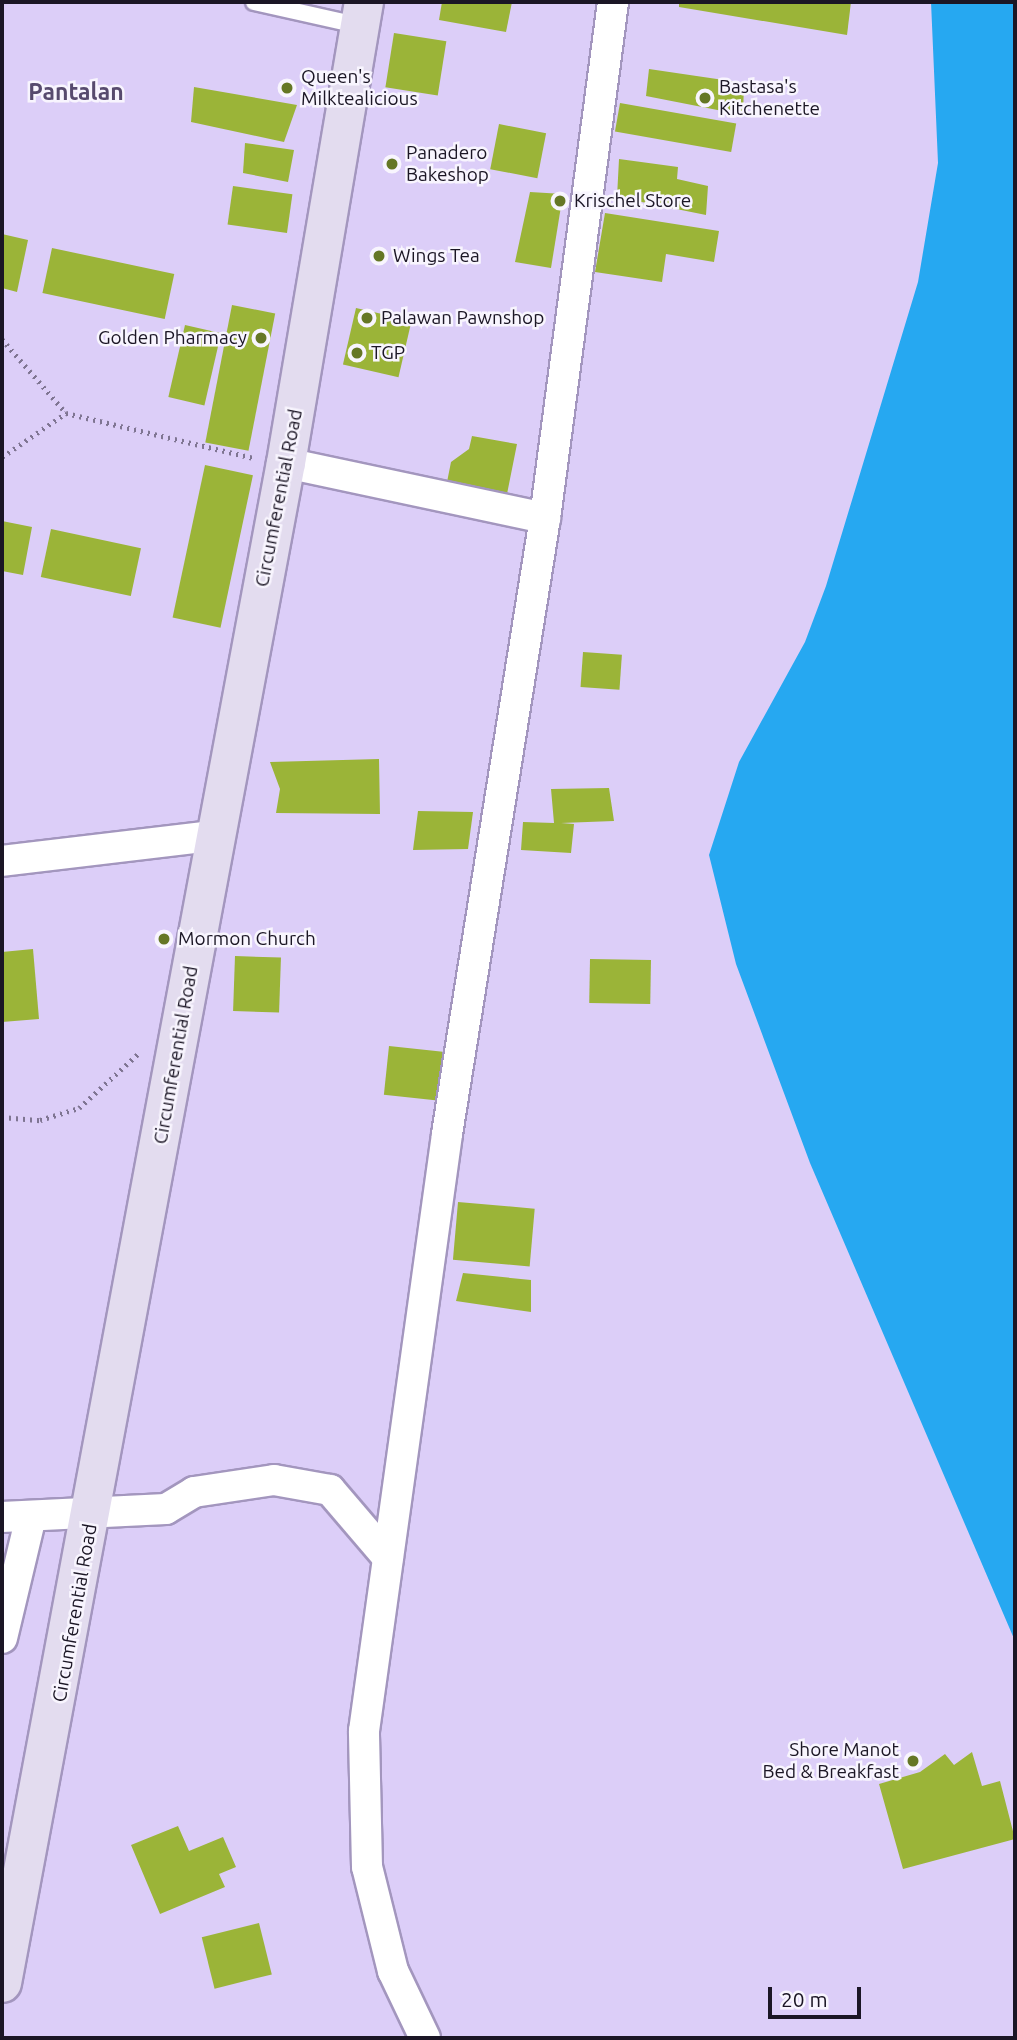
<!DOCTYPE html>
<html>
<head>
<meta charset="utf-8">
<style>
	body { margin:0 }
	#map { position:relative; width:1017px; height:2040px; overflow:hidden; background:#dccef8; font-family:Ubuntu,sans-serif }
	div>[style] { position:absolute }
	[style*='--x'] { left:calc(var(--x)*1px); top:calc(var(--y)*1px); width:calc(var(--w)*1px); rotate:calc(var(--a)*1deg) }
	.water>* { inset:0; background:#26a8f1 }
	.building>* { inset:0; background:#9bb438; transform-origin:0 0 }
	.path>* { height:4.5px; margin-top:-2.25px; transform-origin:0; background:repeating-linear-gradient(90deg,#7f7592 0 2px,transparent 0 7px) }
	.roads { filter:drop-shadow(2px 0 #a396be) drop-shadow(-2px 0 #a396be) drop-shadow(0 2px #a396be) drop-shadow(0 -2px #a396be) }
	.service>* { height:16px; margin:-8px; padding:0 8px; transform-origin:8px; border-radius:8px; background:#fff }
	.minor>* { height:30px; margin:-15px; padding:0 15px; transform-origin:15px; border-radius:15px; background:#fff }
	.secondary>* { height:38px; margin:-19px; padding:0 19px; transform-origin:19px; border-radius:19px; background:#e3dcef }
	.dots>* { width:19px; height:19px; translate:-50% -50%; box-sizing:border-box; border:4px solid #f8f5fe; border-radius:50% }
	span { translate:-50% -50%; white-space:nowrap; text-align:center; line-height:1.15; -webkit-text-stroke:5px #f8f5fe; paint-order:stroke }
	.poi-label { font-size:19px; color:#1b1625 }
	.left { translate:0 -50%; text-align:left }
	.right { translate:-100% -50%; text-align:right }
	.street-label { font-size:19px; color:#1b1625 }
	.quarter-label { font-size:23px; color:#574a6e; font-weight:700 }
	.frame { position:absolute; inset:0; border:4px solid #1b1625; pointer-events:none }
	.scale { position:absolute; left:768px; top:1987px; width:93px; height:32px; box-sizing:border-box; border:4px solid #1b1625; border-top:0; padding-left:9px; font-size:21px; line-height:24px; white-space:nowrap; color:#1b1625; -webkit-text-stroke:5px #f8f5fe; paint-order:stroke }
</style>
</head>
<body>
<div id="map">
	<div class="water">
		<i style="clip-path:polygon(931px 2px,1015px 2px,1015px 1641px,810px 1163px,736px 964px,709px 855px,739px 762px,805px 642px,826px 586px,918px 282px,938px 163px)"></i>
	</div>
	<div class="building">
		<i style="clip-path:polygon(442px 2px,512px 2px,506px 32px,439px 20px)"></i>
		<i style="clip-path:polygon(679px 2px,851px 2px,847px 35px,679px 7px)"></i>
		<i style="left:394px;top:33px;width:53px;height:55px;rotate:9deg"></i>
		<i style="clip-path:polygon(649px 69px,744px 83px,743px 115px,646px 96px)"></i>
		<i style="clip-path:polygon(194px 87px,297px 105px,284px 142px,191px 122px)"></i>
		<i style="left:620px;top:103px;width:118px;height:29px;rotate:10deg"></i>
		<i style="left:499px;top:124px;width:48px;height:46px;rotate:11deg"></i>
		<i style="clip-path:polygon(245px 143px,294px 150px,288px 182px,243px 173px)"></i>
		<i style="clip-path:polygon(619px 159px,678px 167px,677px 179px,708px 186px,706px 215px,617px 197px)"></i>
		<i style="left:233px;top:186px;width:60px;height:39px;rotate:8deg"></i>
		<i style="clip-path:polygon(530px 192px,563px 194px,551px 268px,515px 262px)"></i>
		<i style="clip-path:polygon(605px 213px,719px 231px,714px 262px,666px 254px,662px 282px,595px 272px)"></i>
		<i style="clip-path:polygon(2px 234px,28px 240px,17px 292px,2px 288px)"></i>
		<i style="left:52px;top:248px;width:125px;height:46px;rotate:12deg"></i>
		<i style="left:232px;top:305px;width:44px;height:140px;rotate:11deg"></i>
		<i style="left:356px;top:308px;width:57px;height:58px;rotate:13deg"></i>
		<i style="left:185px;top:325px;width:37px;height:74px;rotate:13deg"></i>
		<i style="clip-path:polygon(472px 436px,517px 444px,507px 494px,447px 482px,451px 462px,469px 449px)"></i>
		<i style="left:205px;top:465px;width:49px;height:156px;rotate:12deg"></i>
		<i style="clip-path:polygon(2px 521px,32px 527px,23px 575px,2px 571px)"></i>
		<i style="left:51px;top:529px;width:92px;height:49px;rotate:12deg"></i>
		<i style="left:583px;top:652px;width:39px;height:35px;rotate:4deg"></i>
		<i style="clip-path:polygon(379px 759px,380px 814px,276px 813px,280px 789px,270px 762px)"></i>
		<i style="clip-path:polygon(609px 788px,614px 821px,561px 823px,574px 824px,571px 853px,521px 850px,523px 822px,554px 823px,551px 789px)"></i>
		<i style="clip-path:polygon(418px 811px,473px 812px,468px 849px,413px 850px)"></i>
		<i style="clip-path:polygon(33px 949px,39px 1019px,2px 1022px,2px 952px)"></i>
		<i style="left:235px;top:956px;width:46px;height:55px;rotate:2deg"></i>
		<i style="left:590px;top:959px;width:61px;height:44px;rotate:1deg"></i>
		<i style="left:389px;top:1046px;width:54px;height:49px;rotate:6deg"></i>
		<i style="left:458px;top:1202px;width:77px;height:58px;rotate:5deg"></i>
		<i style="clip-path:polygon(463px 1273px,531px 1280px,531px 1312px,456px 1301px)"></i>
		<i style="clip-path:polygon(972px 1752px,982px 1786px,1000px 1781px,1015px 1839px,903px 1869px,879px 1784px,920px 1772px,945px 1754px,954px 1765px)"></i>
		<i style="clip-path:polygon(178px 1826px,189px 1851px,223px 1837px,236px 1867px,219px 1874px,225px 1887px,160px 1914px,131px 1845px)"></i>
		<i style="left:259px;top:1923px;width:53px;height:59px;rotate:76deg"></i>
	</div>
	<div class="path">
		<i style="--x:2;--y:339;--w:98;--a:49.1"></i>
		<i style="--x:66;--y:413;--w:193;--a:13.5"></i>
		<i style="--x:2;--y:457;--w:78;--a:-34.5"></i>
		<i style="--x:2;--y:1117;--w:38;--a:5"></i>
		<i style="--x:40;--y:1120;--w:41;--a:-17.1"></i>
		<i style="--x:79;--y:1108;--w:81;--a:-42.5"></i>
	</div>
	<div class="roads">
		<div class="service">
			<i style="--x:254;--y:2;--w:110;--a:12.6"></i>
		</div>
		<div class="minor">
			<i style="--x:286;--y:463;--w:265;--a:12"></i>
			<i style="--x:2;--y:861;--w:212;--a:-6.8"></i>
			<i style="--x:2;--y:1517;--w:164;--a:-2.8"></i>
			<i style="--x:166;--y:1509;--w:33;--a:-31"></i>
			<i style="--x:194;--y:1492;--w:81;--a:-8.5"></i>
			<i style="--x:274;--y:1480;--w:57;--a:10.1"></i>
			<i style="--x:330;--y:1490;--w:89;--a:49.5"></i>
			<i style="--x:2;--y:1638;--w:125;--a:-76.6"></i>
			<i style="--x:425;--y:2038;--w:74;--a:-115.5"></i>
			<i style="--x:393;--y:1971;--w:107;--a:-104"></i>
			<i style="--x:367;--y:1867;--w:136;--a:-91.3"></i>
			<i style="--x:364;--y:1731;--w:603;--a:-82.08"></i>
			<i style="--x:447;--y:1134;--w:624;--a:-80.96"></i>
			<i style="--x:545;--y:518;--w:520;--a:-82.49"></i>
		</div>
		<div class="secondary">
			<i style="--x:2;--y:1983;--w:1546;--a:-79.42"></i>
			<i style="--x:286;--y:463;--w:468;--a:-80.4"></i>
		</div>
	</div>
	<div class="dots">
		<i style="left:287px;top:88px;background:#657725"></i>
		<i style="left:705px;top:98px;background:#657725"></i>
		<i style="left:392px;top:164px;background:#657725"></i>
		<i style="left:560px;top:201px;background:#657725"></i>
		<i style="left:379px;top:256px;background:#657725"></i>
		<i style="left:367px;top:318px;background:#657725"></i>
		<i style="left:261px;top:338px;background:#657725"></i>
		<i style="left:357px;top:353px;background:#657725"></i>
		<i style="left:164px;top:939px;background:#657725"></i>
		<i style="left:913px;top:1761px;background:#657725"></i>
	</div>
	<div class="poi-label">
		<span class="left" style="left:301px;top:88px">Queen's<br>Milktealicious</span>
		<span class="left" style="left:719px;top:98px">Bastasa's<br>Kitchenette</span>
		<span class="left" style="left:406px;top:164px">Panadero<br>Bakeshop</span>
		<span class="left" style="left:574px;top:201px">Krischel Store</span>
		<span class="left" style="left:393px;top:256px">Wings Tea</span>
		<span class="left" style="left:381px;top:318px">Palawan Pawnshop</span>
		<span class="right" style="left:247px;top:338px">Golden Pharmacy</span>
		<span class="left" style="left:371px;top:353px">TGP</span>
		<span class="left" style="left:178px;top:939px">Mormon Church</span>
		<span class="right" style="left:899px;top:1761px">Shore Manot<br>Bed &amp; Breakfast</span>
	</div>
	<div class="street-label">
		<span style="left:279px;top:498px;rotate:-79deg">Circumferential Road</span>
		<span style="left:176px;top:1055px;rotate:-80deg">Circumferential Road</span>
		<span style="left:75px;top:1613px;rotate:-80deg">Circumferential Road</span>
	</div>
	<div class="quarter-label">
		<span style="left:76px;top:92px">Pantalan</span>
	</div>
	<div class="frame"></div>
	<div class="scale">20 m</div>
</div>
</body>
</html>
